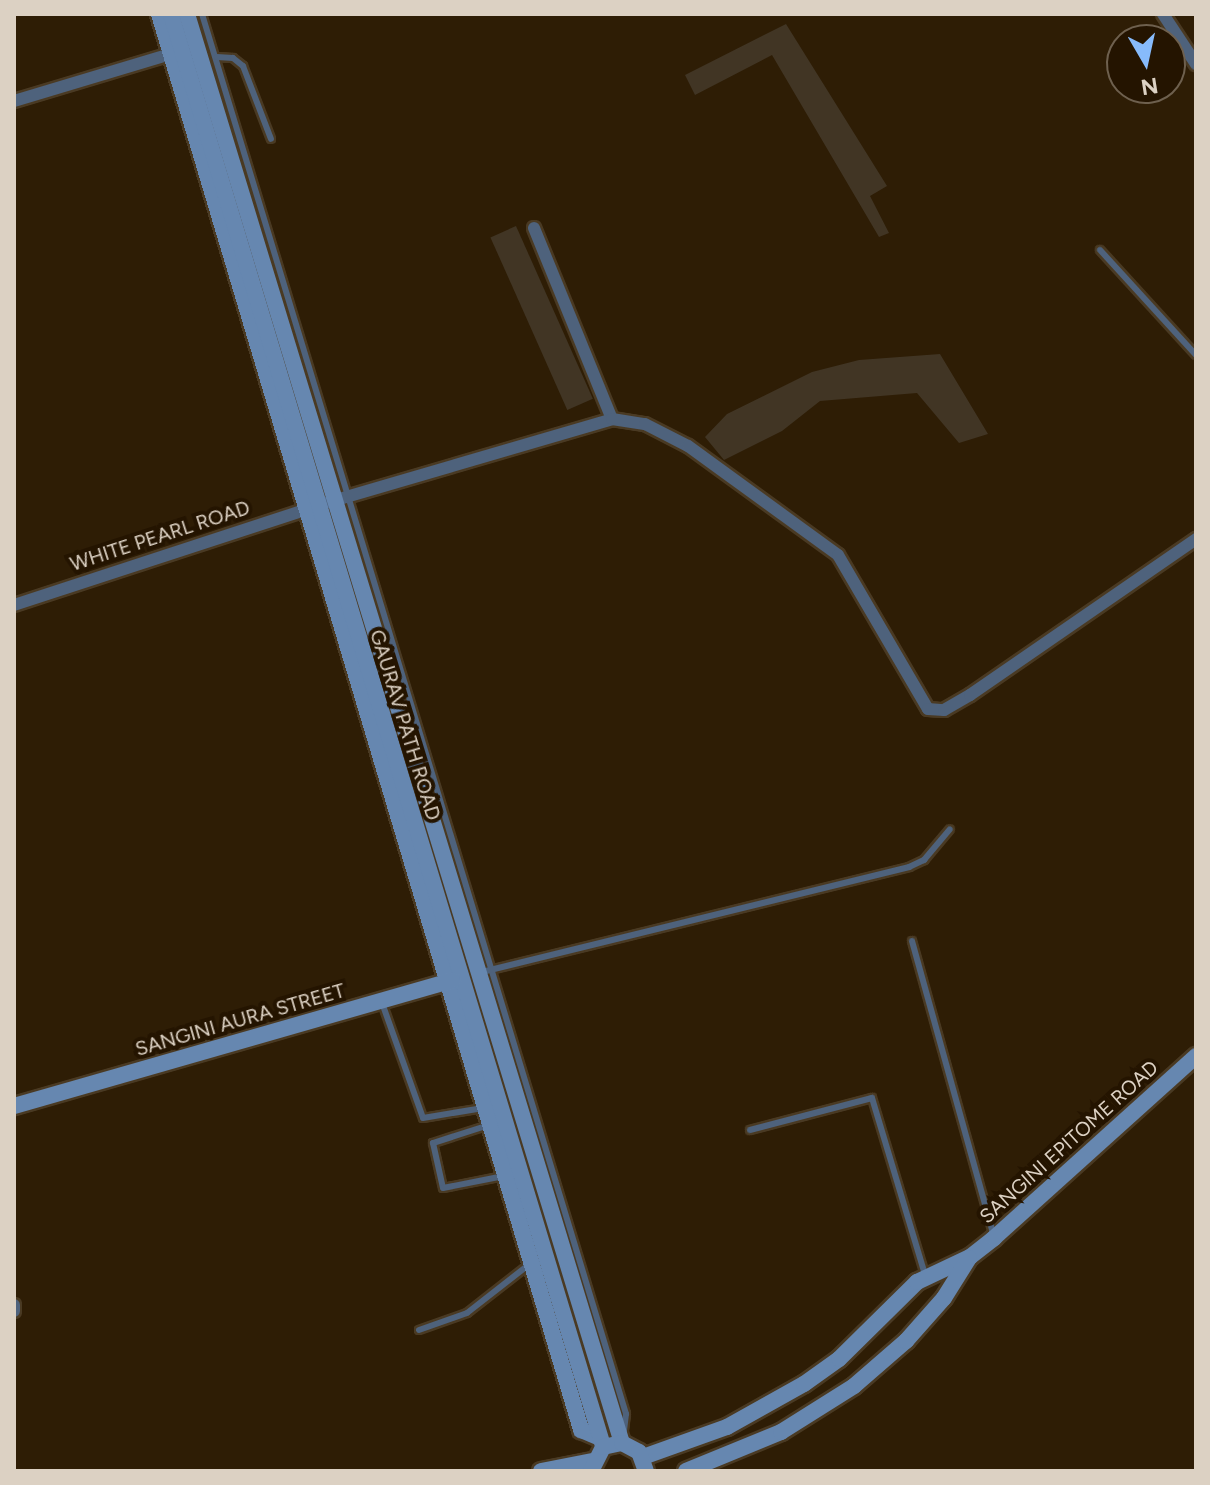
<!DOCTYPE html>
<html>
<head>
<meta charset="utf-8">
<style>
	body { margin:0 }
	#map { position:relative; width:1210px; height:1485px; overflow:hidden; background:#2e1d05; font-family:Figtree,sans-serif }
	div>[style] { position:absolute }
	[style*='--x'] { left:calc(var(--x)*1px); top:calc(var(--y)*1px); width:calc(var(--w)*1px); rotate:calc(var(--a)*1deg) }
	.green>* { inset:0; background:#413524; transform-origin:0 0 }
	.roads { filter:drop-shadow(2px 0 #4a3a23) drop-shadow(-2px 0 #4a3a23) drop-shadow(0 2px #4a3a23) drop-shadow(0 -2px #4a3a23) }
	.lane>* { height:6px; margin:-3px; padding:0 3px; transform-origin:3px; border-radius:3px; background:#4e627c }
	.street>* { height:12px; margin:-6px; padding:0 6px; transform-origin:6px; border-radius:6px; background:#4e627c }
	.secondary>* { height:16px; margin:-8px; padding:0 8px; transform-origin:8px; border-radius:8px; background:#6687b0 }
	span { translate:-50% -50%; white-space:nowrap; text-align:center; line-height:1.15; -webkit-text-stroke:8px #241400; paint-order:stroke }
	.street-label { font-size:20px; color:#dcd1c3 }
	.frame { position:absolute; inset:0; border:16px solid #dcd1c3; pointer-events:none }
	.north { position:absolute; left:1106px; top:24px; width:80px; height:80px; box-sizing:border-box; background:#241400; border:2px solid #6e604e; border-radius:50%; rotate:171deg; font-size:22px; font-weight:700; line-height:32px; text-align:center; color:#dcd1c3 }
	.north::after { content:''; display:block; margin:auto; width:28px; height:36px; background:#87bbfb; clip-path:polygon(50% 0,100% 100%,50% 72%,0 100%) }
</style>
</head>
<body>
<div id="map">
	<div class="green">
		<i style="clip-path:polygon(786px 24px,887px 186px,870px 196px,889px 233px,879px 237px,772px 55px,695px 95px,685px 75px)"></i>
		<i style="left:516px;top:226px;width:189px;height:28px;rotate:66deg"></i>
		<i style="clip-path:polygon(940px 354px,988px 434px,959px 443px,917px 393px,820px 401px,782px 431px,724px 460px,705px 437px,727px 414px,812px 372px,859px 360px)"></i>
	</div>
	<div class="roads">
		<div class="lane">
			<i style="--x:202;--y:14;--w:1463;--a:73.15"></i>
			<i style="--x:626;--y:1414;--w:17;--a:97"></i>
			<i style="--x:217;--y:57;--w:16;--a:4"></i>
			<i style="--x:233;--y:58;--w:13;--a:39"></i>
			<i style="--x:243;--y:66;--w:78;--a:69"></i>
			<i style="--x:1100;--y:250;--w:142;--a:47.6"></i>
			<i style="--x:912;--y:941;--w:304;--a:74.5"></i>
			<i style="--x:486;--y:971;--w:436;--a:-13.8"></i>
			<i style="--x:909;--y:867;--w:17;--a:-25"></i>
			<i style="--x:924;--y:860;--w:40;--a:-50"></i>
			<i style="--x:381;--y:1000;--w:125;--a:70.4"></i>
			<i style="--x:423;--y:1118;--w:61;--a:-9.5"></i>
			<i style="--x:489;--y:1125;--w:59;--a:162.2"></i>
			<i style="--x:433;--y:1143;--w:46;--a:77.5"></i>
			<i style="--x:443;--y:1188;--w:62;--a:-11.1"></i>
			<i style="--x:750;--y:1130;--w:126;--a:-14.7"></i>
			<i style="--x:872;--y:1098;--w:188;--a:73.3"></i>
			<i style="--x:419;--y:1330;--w:51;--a:-19.5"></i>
			<i style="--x:467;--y:1313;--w:81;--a:-38"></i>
		</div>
		<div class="street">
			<i style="--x:1163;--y:14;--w:60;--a:56.6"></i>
			<i style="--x:14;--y:101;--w:167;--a:-16.7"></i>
			<i style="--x:534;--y:228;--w:206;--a:67.8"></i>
			<i style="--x:329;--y:502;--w:295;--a:-16.3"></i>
			<i style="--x:612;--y:419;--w:33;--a:9"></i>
			<i style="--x:645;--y:424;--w:48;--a:27.1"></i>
			<i style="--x:688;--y:446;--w:185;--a:36"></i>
			<i style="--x:838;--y:555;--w:178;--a:59.7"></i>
			<i style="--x:928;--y:709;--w:16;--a:4"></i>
			<i style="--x:944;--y:710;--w:30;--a:-30"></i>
			<i style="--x:970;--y:695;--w:275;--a:-34.6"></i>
			<i style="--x:14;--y:605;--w:312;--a:-18.1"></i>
			<i style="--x:14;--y:1305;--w:6;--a:90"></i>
		</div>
		<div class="secondary">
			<i style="--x:159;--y:14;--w:1478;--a:73.4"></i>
			<i style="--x:581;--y:1430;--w:21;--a:23"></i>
			<i style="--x:171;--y:14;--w:1496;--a:73.21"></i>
			<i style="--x:187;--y:14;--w:1494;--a:73.07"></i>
			<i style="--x:14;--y:1106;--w:456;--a:-16"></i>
			<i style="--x:643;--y:1457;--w:89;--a:-19.7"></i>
			<i style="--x:727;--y:1427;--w:88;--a:-29.2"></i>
			<i style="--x:804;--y:1384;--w:43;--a:-35.5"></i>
			<i style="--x:839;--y:1359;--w:110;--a:-44.6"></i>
			<i style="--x:917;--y:1282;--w:59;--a:-25.3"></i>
			<i style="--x:970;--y:1257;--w:31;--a:-38"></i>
			<i style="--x:994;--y:1238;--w:272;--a:-42"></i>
			<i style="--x:541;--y:1471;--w:52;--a:-11.1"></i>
			<i style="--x:591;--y:1471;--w:27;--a:-63"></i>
			<i style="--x:603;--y:1447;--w:19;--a:-12"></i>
			<i style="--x:622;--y:1443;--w:19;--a:28"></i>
			<i style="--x:639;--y:1452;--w:20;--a:70"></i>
			<i style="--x:686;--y:1471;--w:103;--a:-22.3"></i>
			<i style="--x:781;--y:1432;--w:86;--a:-32.2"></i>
			<i style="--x:854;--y:1386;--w:69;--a:-40.9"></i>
			<i style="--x:906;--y:1341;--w:57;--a:-48.5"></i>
			<i style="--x:944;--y:1298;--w:47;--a:-58"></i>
		</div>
	</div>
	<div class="street-label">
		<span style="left:160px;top:536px;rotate:-18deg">WHITE PEARL ROAD</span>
		<span style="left:405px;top:725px;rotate:73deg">GAURAV PATH ROAD</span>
		<span style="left:240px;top:1020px;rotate:-16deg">SANGINI AURA STREET</span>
		<span style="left:1069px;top:1142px;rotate:-42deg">SANGINI EPITOME ROAD</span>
	</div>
	<div class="frame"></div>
	<div class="north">N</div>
</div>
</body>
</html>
